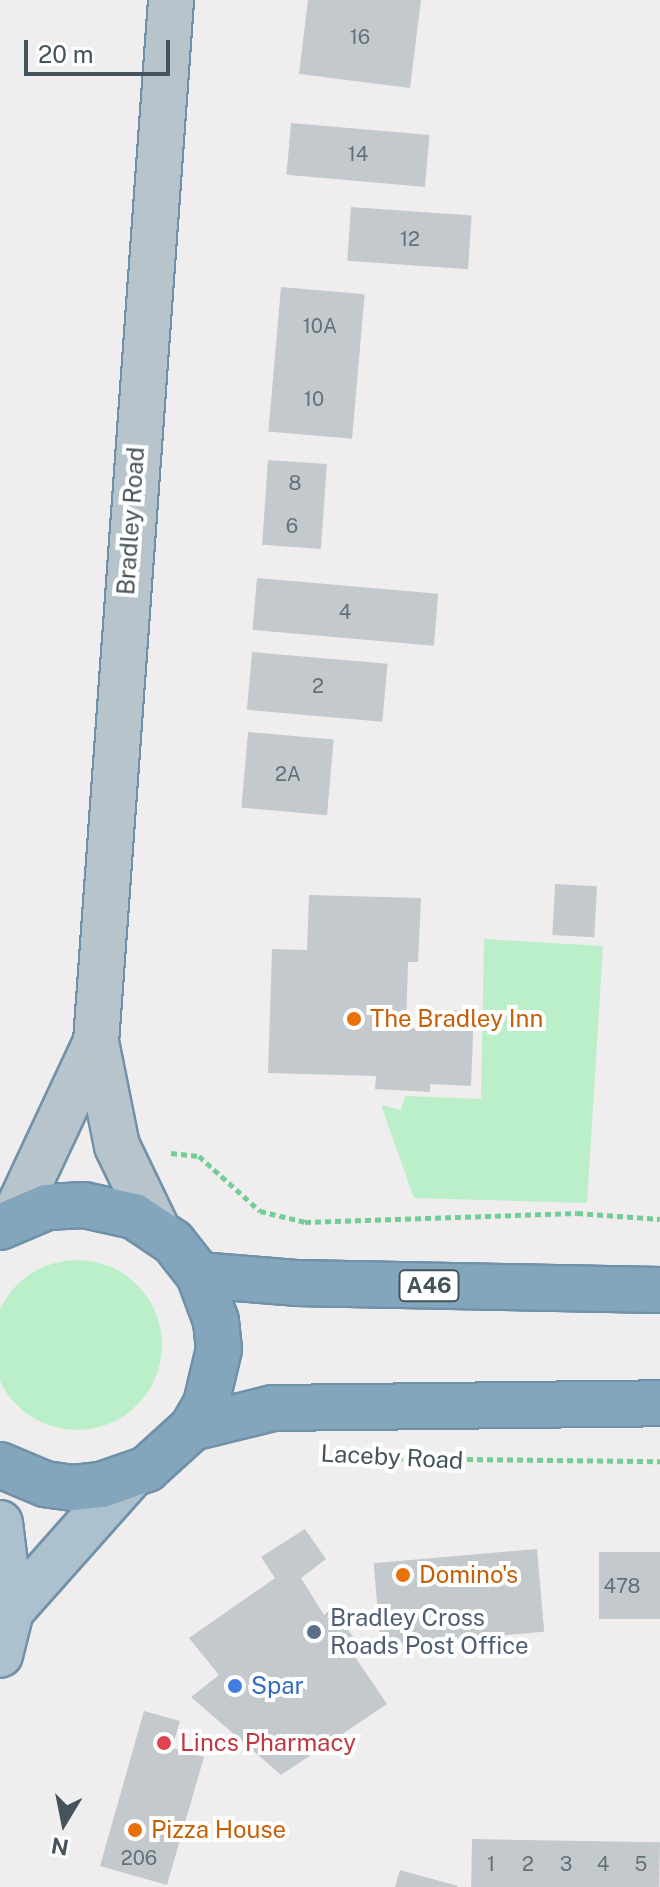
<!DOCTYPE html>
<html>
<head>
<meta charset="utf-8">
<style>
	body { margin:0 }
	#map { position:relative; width:660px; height:1887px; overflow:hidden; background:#f0edee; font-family:"Public Sans",sans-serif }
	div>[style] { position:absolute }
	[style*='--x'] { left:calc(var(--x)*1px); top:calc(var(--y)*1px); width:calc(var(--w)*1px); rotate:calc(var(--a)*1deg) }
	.green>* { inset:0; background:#baefc9 }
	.round { border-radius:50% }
	.building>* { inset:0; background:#c4c9cd; transform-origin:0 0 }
	.path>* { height:5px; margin-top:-2.5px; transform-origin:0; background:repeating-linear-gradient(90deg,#72cd97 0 6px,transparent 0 10px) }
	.roads { filter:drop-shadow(2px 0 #6f91a9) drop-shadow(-2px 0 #6f91a9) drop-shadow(0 2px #6f91a9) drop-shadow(0 -2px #6f91a9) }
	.minor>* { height:44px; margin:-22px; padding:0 22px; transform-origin:22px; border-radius:22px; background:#b8c4cb }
	.major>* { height:44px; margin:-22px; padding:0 22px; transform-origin:22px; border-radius:22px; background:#acc0cd }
	.highway>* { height:44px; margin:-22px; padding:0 22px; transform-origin:22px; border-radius:22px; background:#84a6bd }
	.dots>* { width:22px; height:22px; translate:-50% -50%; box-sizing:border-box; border:4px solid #fff; border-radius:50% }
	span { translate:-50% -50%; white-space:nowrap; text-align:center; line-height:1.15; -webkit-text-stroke:8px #fff; paint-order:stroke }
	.number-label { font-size:20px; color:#657078 }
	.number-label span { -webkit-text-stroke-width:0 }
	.shield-label span { padding:2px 6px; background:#fff; border:2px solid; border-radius:6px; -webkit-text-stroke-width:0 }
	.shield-label { font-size:22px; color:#45535b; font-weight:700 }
	.street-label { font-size:24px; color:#45535b }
	.food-label { font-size:24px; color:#c56008 }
	.left { translate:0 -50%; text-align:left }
	.service-label { font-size:24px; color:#4e5e75 }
	.shop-label { font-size:24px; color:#366cbe }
	.health-label { font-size:24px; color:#be3a42 }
	.north { position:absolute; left:24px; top:1783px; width:80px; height:80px; -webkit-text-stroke:6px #fff; paint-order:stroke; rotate:190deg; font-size:22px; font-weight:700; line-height:32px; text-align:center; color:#45535b }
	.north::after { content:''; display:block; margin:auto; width:28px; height:36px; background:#45535b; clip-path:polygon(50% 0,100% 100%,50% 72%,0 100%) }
	.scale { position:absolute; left:24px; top:40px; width:146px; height:36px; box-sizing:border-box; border:4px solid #45535b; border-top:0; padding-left:10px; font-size:24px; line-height:28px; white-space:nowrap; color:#45535b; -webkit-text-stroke:6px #fff; paint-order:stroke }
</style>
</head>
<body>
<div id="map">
	<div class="green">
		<i style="clip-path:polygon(484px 939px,603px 946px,587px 1203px,414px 1198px,381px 1105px,401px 1110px,405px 1096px,481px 1099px)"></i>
		<i class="round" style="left:-8px;top:1260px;width:170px;height:170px"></i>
	</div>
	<div class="building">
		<i style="clip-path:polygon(308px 0,421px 0,410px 88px,299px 74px)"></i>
		<i style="left:291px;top:123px;width:139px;height:52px;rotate:5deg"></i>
		<i style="left:351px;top:207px;width:121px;height:54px;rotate:4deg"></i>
		<i style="left:281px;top:287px;width:84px;height:145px;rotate:5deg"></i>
		<i style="left:268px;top:460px;width:59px;height:85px;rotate:4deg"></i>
		<i style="left:257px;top:578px;width:182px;height:52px;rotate:5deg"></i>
		<i style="left:252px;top:652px;width:136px;height:58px;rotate:5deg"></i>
		<i style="left:248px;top:732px;width:86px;height:76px;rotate:5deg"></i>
		<i style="left:555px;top:884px;width:42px;height:51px;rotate:3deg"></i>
		<i style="clip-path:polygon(309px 895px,421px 898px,418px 962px,408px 962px,406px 1028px,432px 1029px,433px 1010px,474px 1011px,471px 1086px,430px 1084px,430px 1092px,375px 1089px,376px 1076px,268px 1073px,272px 949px,307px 950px)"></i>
		<i style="clip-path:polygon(305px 1529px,326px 1559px,301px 1578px,324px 1615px,332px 1608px,357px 1642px,349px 1648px,387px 1704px,281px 1775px,191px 1697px,219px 1675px,189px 1638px,275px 1578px,261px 1557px)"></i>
		<i style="left:537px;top:1549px;width:83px;height:164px;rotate:85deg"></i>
		<i style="left:599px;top:1552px;width:61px;height:67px"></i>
		<i style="clip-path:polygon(144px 1711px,180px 1721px,172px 1748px,204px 1757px,167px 1885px,100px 1866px)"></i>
		<i style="left:472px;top:1839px;width:188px;height:48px;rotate:1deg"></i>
		<i style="clip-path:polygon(400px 1870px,458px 1886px,458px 1887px,395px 1887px)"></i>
	</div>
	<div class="path">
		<i style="--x:171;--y:1153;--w:28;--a:6"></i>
		<i style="--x:199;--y:1156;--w:82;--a:42"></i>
		<i style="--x:260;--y:1211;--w:46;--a:13.7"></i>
		<i style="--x:305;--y:1222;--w:272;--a:-1.9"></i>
		<i style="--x:577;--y:1213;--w:83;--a:4.1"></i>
		<i style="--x:357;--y:1458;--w:303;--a:0.6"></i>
	</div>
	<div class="roads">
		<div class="minor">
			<i style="--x:13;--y:1219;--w:195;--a:-64.9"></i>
			<i style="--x:157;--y:1229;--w:92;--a:-115.7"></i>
			<i style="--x:117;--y:1146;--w:106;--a:-101.4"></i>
			<i style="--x:96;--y:1042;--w:1045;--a:-85.88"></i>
		</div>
		<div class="major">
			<i style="--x:0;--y:1523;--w:89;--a:82.9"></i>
			<i style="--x:11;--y:1611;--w:45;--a:104"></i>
			<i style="--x:11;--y:1611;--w:178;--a:-48.4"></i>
		</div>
		<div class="highway">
			<i style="--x:0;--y:1227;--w:51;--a:-23.1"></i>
			<i style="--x:47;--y:1207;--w:37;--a:-3"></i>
			<i style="--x:84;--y:1205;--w:51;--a:12.4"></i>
			<i style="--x:134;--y:1216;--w:47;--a:33.7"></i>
			<i style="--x:173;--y:1242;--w:42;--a:51.8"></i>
			<i style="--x:199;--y:1275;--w:49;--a:69.7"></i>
			<i style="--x:216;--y:1321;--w:28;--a:84"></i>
			<i style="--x:219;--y:1349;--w:57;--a:103.3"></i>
			<i style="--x:206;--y:1404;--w:28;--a:120"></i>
			<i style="--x:192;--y:1428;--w:61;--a:137.7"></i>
			<i style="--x:147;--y:1469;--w:49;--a:160.8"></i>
			<i style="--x:101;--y:1485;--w:28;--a:174"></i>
			<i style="--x:73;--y:1488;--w:28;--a:-172"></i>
			<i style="--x:45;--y:1484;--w:49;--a:-157.1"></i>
			<i style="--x:199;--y:1275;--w:97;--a:4.7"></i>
			<i style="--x:296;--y:1283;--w:364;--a:1.1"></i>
			<i style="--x:192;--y:1428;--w:83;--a:-13.9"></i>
			<i style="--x:273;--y:1408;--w:387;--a:-0.7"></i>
		</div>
	</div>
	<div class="dots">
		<i style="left:354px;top:1019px;background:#e8710a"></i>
		<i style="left:403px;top:1575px;background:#e8710a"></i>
		<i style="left:314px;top:1632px;background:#5c6f8a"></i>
		<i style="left:235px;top:1686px;background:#3f7fe0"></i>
		<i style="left:164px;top:1743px;background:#e0444e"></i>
		<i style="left:135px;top:1830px;background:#e8710a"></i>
	</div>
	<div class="number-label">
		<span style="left:360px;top:37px">16</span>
		<span style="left:358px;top:154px">14</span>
		<span style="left:410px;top:239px">12</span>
		<span style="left:320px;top:326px">10A</span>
		<span style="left:314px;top:399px">10</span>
		<span style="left:295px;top:483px">8</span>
		<span style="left:292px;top:526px">6</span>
		<span style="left:345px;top:612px">4</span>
		<span style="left:318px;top:686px">2</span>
		<span style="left:288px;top:774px">2A</span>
		<span style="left:622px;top:1586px">478</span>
		<span style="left:139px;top:1858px">206</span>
		<span style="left:491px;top:1864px">1</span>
		<span style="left:528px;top:1864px">2</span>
		<span style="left:566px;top:1864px">3</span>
		<span style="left:603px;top:1864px">4</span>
		<span style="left:641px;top:1864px">5</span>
	</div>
	<div class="shield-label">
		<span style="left:429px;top:1286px">A46</span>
	</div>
	<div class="street-label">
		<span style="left:131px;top:521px;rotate:-86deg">Bradley Road</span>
		<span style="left:392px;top:1457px;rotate:3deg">Laceby Road</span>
	</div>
	<div class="food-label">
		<span class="left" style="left:370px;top:1019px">The Bradley Inn</span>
		<span class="left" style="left:419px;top:1575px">Domino's</span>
		<span class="left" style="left:151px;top:1830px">Pizza House</span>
	</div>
	<div class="service-label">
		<span class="left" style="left:330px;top:1632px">Bradley Cross<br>Roads Post Office</span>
	</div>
	<div class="shop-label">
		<span class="left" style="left:251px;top:1686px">Spar</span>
	</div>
	<div class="health-label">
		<span class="left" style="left:180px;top:1743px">Lincs Pharmacy</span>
	</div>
	<div class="north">N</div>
	<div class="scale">20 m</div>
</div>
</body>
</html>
